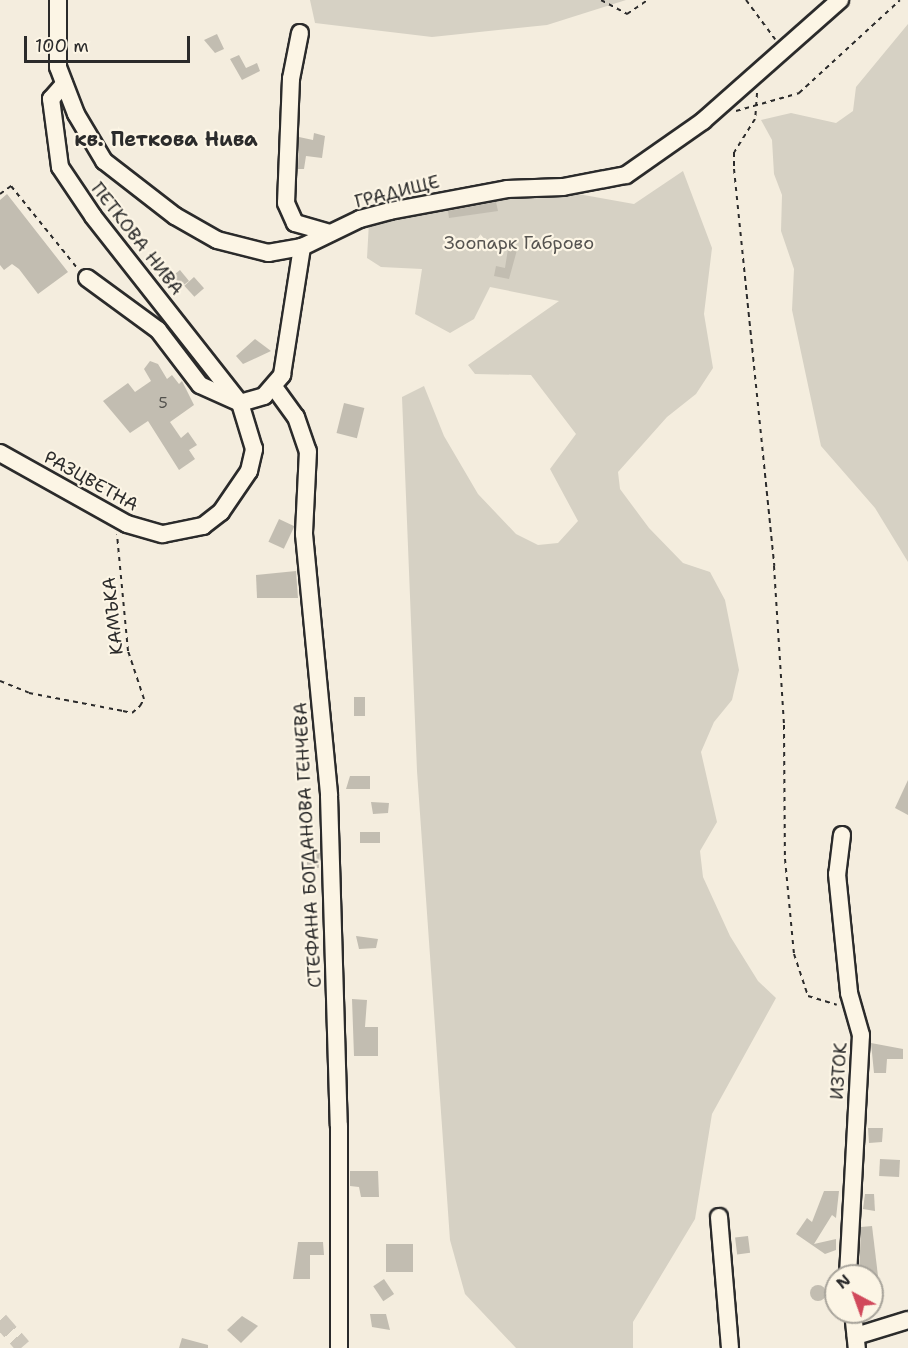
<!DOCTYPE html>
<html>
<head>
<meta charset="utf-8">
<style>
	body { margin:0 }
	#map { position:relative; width:908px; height:1348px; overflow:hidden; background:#f4edde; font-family:"Shantell Sans",sans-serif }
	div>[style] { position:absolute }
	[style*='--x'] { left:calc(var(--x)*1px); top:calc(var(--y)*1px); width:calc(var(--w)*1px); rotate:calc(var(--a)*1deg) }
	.green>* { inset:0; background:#d6d1c4 }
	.building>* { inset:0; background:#c2bdb1; transform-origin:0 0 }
	.round { border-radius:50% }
	.minor-tunnel>* { height:16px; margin-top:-8px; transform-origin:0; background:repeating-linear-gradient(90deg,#ccc6ba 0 16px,transparent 0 24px) }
	.path>* { height:2px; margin-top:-1px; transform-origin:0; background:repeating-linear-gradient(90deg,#2b2b2b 0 4.5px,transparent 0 9px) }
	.roads { filter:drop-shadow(2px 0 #2b2b2b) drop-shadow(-2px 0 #2b2b2b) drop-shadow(0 2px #2b2b2b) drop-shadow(0 -2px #2b2b2b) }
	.minor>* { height:16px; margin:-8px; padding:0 8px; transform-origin:8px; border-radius:8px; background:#fcf5e5 }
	span { translate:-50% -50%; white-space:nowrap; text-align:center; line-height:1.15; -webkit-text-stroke:4.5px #fcf5e5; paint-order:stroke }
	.number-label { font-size:15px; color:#51504c }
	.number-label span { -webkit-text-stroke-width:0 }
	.street-label { font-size:18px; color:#2b2b2b }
	.park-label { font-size:18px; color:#565451 }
	.neighbourhood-label { font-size:20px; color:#2b2b2b; font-weight:700 }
	.north { position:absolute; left:824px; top:1264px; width:60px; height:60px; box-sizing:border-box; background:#fcf5e5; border:2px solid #a8a49b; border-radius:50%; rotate:319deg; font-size:16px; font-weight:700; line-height:24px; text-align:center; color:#2b2b2b }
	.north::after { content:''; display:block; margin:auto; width:21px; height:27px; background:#d1495b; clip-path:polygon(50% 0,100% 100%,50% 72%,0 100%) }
	.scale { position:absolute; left:24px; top:36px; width:166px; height:27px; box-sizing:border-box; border:3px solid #2b2b2b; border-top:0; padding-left:8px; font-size:18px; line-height:21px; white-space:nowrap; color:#2b2b2b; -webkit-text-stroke:4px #fcf5e5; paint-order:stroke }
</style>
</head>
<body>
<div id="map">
	<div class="green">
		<i style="clip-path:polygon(310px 0,626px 0,547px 25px,432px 37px,315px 23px)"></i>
		<i style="clip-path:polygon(908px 24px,908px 562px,875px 508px,821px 446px,792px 310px,794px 269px,781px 231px,782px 195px,774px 174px,772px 140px,761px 120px,791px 113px,836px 123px,853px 111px,856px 87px)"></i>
		<i style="clip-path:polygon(683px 171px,712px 248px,704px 314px,713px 368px,696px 394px,667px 417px,618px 472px,620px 489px,649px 528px,683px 563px,710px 572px,725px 600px,739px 670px,732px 700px,714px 722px,701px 752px,717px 822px,700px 851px,703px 877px,730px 936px,758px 981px,776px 998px,712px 1114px,695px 1219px,633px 1322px,633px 1348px,516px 1348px,465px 1294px,450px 1240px,417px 771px,402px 397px,424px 386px,444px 436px,478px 494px,516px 534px,538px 545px,558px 543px,578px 521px,550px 469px,576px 434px,531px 375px,475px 374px,468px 365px,559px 301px,490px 287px,474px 319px,450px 333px,415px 314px,422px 269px,381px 267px,367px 258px,369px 222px,510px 195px,578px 194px,634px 204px)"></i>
	</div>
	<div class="building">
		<i style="clip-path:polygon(217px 34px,224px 49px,215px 53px,204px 40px)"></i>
		<i style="clip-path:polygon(239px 55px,246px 68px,257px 63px,260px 71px,242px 80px,230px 59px)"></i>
		<i style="clip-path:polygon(314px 133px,325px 136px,322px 158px,306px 156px,304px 169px,298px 169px,299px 137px,313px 140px)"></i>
		<i style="clip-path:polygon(7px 194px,68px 272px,38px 294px,19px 269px,12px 264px,4px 270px,0 265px,0 200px)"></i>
		<i style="clip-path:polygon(496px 202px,498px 211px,449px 218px,448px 211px)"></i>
		<i style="clip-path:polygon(508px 249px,517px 250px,509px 279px,494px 276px,496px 266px,505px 268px)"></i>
		<i style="clip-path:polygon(180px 270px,189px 281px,181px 287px,170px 278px)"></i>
		<i style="left:194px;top:277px;width:15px;height:13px;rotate:48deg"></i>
		<i style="clip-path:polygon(255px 339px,271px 351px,243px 364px,236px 356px)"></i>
		<i style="clip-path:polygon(150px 361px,158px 364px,167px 379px,172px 375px,179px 384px,182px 381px,194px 405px,170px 422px,181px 438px,188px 432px,197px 445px,189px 450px,195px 459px,179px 470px,148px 421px,130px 433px,103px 401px,128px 383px,135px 392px,151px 381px,144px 369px)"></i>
		<i style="left:344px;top:403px;width:21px;height:31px;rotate:14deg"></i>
		<i style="left:279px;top:519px;width:17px;height:25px;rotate:25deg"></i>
		<i style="clip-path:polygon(296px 571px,298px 598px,257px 598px,256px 575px)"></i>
		<i style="left:354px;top:697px;width:11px;height:19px"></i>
		<i style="clip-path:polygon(350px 776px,370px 776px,370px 789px,346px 789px)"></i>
		<i style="clip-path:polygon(908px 780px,908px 815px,895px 808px)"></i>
		<i style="clip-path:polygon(371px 802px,389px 803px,388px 813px,373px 814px)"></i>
		<i style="left:360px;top:832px;width:20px;height:11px"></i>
		<i style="left:308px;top:852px;width:12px;height:15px;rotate:5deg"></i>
		<i style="clip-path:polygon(356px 936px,378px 939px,376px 948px,359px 949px)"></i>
		<i style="clip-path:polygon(352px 999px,367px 1000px,365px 1027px,378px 1027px,378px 1056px,354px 1056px)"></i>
		<i style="clip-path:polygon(871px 1043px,903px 1049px,903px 1059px,887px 1059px,886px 1073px,874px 1073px)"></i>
		<i style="clip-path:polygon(868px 1128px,883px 1128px,882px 1142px,869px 1143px)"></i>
		<i style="left:880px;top:1159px;width:20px;height:17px;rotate:3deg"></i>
		<i style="clip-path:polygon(350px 1171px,378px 1171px,379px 1197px,361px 1197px,359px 1187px,350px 1186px)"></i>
		<i style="clip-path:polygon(824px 1191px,839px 1191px,836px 1218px,832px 1215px,814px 1244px,836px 1239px,836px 1250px,825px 1254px,796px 1234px,807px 1218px,812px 1222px)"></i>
		<i style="clip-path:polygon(865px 1194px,874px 1194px,875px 1211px,863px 1209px)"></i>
		<i style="clip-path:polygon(872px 1226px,878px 1276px,859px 1276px,861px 1227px)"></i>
		<i style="left:748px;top:1236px;width:17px;height:13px;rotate:83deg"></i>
		<i style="clip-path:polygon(298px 1242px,323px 1242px,324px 1255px,310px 1255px,310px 1279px,293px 1279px)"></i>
		<i style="left:413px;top:1244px;width:28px;height:27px;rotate:90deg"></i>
		<i style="left:384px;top:1279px;width:18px;height:13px;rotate:56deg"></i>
		<i class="round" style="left:810px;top:1285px;width:16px;height:16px"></i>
		<i style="clip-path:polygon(370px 1314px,386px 1314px,390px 1330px,372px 1327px)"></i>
		<i style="clip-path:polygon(242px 1316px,258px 1326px,241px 1343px,227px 1330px)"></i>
		<i style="clip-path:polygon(182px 1338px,208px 1345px,208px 1348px,179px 1348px)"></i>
	</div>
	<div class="minor-tunnel">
		<i style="--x:0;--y:1320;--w:35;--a:49"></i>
	</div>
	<div class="path">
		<i style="--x:601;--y:0;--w:30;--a:28"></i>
		<i style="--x:627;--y:14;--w:25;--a:-34"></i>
		<i style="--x:746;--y:0;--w:49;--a:53.4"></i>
		<i style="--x:757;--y:93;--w:26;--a:94"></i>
		<i style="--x:755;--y:119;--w:39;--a:122"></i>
		<i style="--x:734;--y:152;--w:17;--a:90"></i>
		<i style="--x:734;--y:169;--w:399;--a:84.2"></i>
		<i style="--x:774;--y:566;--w:159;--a:86.4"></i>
		<i style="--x:784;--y:725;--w:134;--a:89.6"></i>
		<i style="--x:785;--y:859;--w:95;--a:84.6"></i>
		<i style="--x:794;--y:954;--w:44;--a:71.6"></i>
		<i style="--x:808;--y:996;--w:30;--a:17"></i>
		<i style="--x:736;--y:111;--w:66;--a:-15.9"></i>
		<i style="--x:799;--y:93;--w:137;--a:-42.6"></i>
		<i style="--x:0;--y:194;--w:14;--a:-36"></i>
		<i style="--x:11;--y:186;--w:107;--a:51.1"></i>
		<i style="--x:0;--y:681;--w:31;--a:22"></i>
		<i style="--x:29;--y:693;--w:96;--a:10.8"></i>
		<i style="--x:123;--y:711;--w:9;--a:13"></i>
		<i style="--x:132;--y:713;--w:11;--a:-41"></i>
		<i style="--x:140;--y:706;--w:8;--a:-60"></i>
		<i style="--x:144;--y:699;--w:51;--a:-108.4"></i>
		<i style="--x:128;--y:651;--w:117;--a:-95.4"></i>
	</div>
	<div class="roads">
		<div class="minor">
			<i style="--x:58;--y:0;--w:67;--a:90"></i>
			<i style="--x:58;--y:67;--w:50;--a:69"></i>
			<i style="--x:76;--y:114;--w:55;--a:59.2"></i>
			<i style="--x:104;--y:161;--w:90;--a:37.8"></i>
			<i style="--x:175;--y:216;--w:48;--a:29.7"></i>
			<i style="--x:217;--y:240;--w:53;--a:14.3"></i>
			<i style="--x:268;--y:253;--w:35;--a:-10"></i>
			<i style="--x:302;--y:247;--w:64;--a:-25.8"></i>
			<i style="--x:360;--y:219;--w:31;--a:-15"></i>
			<i style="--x:390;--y:211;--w:119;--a:-10.6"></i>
			<i style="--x:507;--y:189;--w:56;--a:-2"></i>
			<i style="--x:563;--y:187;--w:64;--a:-10.8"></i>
			<i style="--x:626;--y:175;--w:94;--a:-35"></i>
			<i style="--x:703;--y:121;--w:183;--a:-41.5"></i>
			<i style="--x:300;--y:33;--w:47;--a:101.1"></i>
			<i style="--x:291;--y:79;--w:124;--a:92.3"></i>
			<i style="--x:286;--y:203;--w:22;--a:66"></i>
			<i style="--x:295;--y:223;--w:36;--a:16"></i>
			<i style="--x:87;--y:278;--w:88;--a:36.2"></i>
			<i style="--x:158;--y:330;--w:69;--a:52.6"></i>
			<i style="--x:200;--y:385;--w:44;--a:24.2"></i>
			<i style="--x:240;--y:403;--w:25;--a:-16"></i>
			<i style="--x:264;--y:396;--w:28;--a:-49"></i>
			<i style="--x:282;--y:375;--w:130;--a:-81.1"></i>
			<i style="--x:274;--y:387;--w:37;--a:54"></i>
			<i style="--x:296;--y:417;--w:36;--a:71"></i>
			<i style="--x:308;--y:451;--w:83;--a:92.8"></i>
			<i style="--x:304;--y:534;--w:263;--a:84.5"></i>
			<i style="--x:329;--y:796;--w:330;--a:88.3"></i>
			<i style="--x:339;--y:1126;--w:222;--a:90"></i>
			<i style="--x:0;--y:453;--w:145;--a:29.2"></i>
			<i style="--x:127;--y:524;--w:37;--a:16"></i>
			<i style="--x:163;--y:534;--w:41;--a:-11.3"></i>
			<i style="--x:203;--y:526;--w:23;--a:-38"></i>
			<i style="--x:221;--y:512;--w:50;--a:-55.7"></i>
			<i style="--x:249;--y:471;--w:23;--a:-77"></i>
			<i style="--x:254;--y:449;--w:48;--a:-106.9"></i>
			<i style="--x:240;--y:403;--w:238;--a:-128.2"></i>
			<i style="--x:93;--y:216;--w:59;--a:-124"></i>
			<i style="--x:60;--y:167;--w:69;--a:-97.5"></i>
			<i style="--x:51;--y:99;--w:20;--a:-49"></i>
			<i style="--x:842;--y:835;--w:39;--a:97"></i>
			<i style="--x:837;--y:874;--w:120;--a:84.2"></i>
			<i style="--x:849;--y:993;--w:44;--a:74.1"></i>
			<i style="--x:861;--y:1035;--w:241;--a:93.1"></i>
			<i style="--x:719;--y:1217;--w:131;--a:85.2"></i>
			<i style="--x:853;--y:1312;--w:36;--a:84"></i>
			<i style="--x:856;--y:1336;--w:54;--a:-17.1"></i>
		</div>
	</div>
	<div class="number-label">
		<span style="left:163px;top:404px">5</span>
	</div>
	<div class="street-label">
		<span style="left:397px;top:192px;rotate:-14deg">ГРАДИЩЕ</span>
		<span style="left:137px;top:239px;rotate:52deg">ПЕТКОВА НИВА</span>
		<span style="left:91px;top:481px;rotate:29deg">РАЗЦВЕТНА</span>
		<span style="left:113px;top:616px;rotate:-96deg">КАМЪКА</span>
		<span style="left:308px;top:845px;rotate:-93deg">СТЕФАНА БОГДАНОВА ГЕНЧЕВА</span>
		<span style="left:839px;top:1071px;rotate:-86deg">ИЗТОК</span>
	</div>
	<div class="park-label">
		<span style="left:519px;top:243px">Зоопарк Габрово</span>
	</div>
	<div class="neighbourhood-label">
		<span style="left:166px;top:139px">кв. Петкова Нива</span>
	</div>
	<div class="north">N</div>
	<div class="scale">100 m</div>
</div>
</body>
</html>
